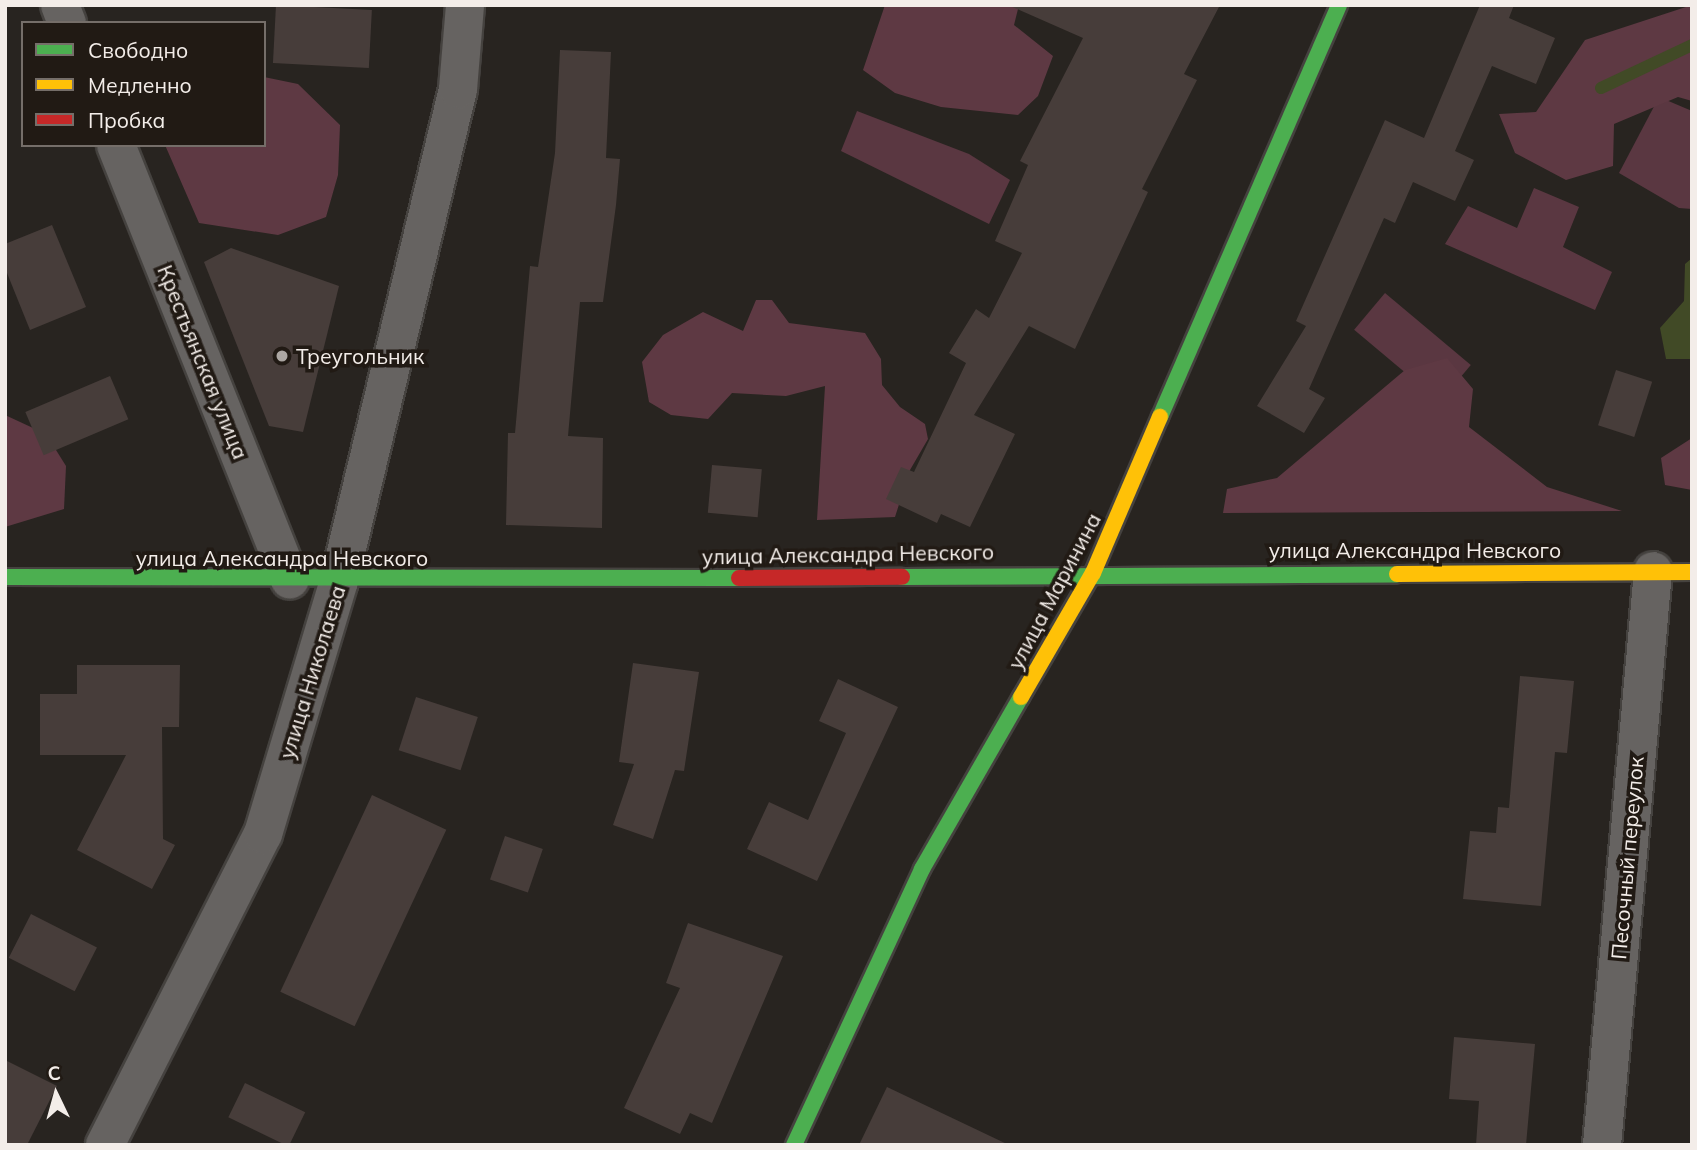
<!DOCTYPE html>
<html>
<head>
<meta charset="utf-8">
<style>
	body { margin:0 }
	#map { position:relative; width:1697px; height:1150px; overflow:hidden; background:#282420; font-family:Mulish,sans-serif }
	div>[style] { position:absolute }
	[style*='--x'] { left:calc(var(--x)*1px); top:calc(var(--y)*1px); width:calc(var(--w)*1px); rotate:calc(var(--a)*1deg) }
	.green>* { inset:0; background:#5a3741; transform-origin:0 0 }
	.forest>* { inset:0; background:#5e3943 }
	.water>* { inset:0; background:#414a26 }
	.stream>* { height:12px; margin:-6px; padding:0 6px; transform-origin:6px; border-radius:6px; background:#414a26 }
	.building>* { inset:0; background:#473d3a; transform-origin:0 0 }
	.roads { filter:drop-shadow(2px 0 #45423f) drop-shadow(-2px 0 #45423f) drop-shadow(0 2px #45423f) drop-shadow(0 -2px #45423f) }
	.street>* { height:38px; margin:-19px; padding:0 19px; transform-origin:19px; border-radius:19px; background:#666361 }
	.fast>* { height:16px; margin:-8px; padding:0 8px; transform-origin:8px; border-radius:8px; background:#4caf50 }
	.slow>* { height:16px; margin:-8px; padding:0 8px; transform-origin:8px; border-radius:8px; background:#ffc107 }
	.jam>* { height:16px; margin:-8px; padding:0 8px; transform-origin:8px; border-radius:8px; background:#c62828 }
	.dots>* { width:19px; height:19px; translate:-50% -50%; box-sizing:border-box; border:4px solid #211a14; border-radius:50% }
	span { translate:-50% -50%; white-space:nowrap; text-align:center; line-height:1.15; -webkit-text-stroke:7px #211a14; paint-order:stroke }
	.poi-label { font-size:21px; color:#f3ede9 }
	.left { translate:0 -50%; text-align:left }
	.street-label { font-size:21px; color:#f3ede9 }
	.frame { position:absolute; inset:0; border:7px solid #f3ede9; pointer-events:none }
	.legend { position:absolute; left:21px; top:21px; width:245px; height:126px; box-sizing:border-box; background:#211a14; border:2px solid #756e69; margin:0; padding:9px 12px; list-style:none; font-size:21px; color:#f3ede9 }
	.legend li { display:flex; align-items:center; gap:14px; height:35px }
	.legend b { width:35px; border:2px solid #756e69 }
	.north { position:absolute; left:21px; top:1059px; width:70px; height:70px; -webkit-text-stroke:5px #211a14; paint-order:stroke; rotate:355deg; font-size:19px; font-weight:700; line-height:28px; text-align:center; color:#f3ede9 }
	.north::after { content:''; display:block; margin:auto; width:24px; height:32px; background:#f3ede9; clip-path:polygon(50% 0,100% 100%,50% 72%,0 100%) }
</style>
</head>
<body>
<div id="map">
	<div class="green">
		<i style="clip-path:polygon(1659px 97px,1692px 111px,1692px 209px,1679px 208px,1619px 173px)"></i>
		<i style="clip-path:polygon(857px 111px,969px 154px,1010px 180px,989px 224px,841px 151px)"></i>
		<i style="clip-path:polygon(1534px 188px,1579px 207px,1563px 247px,1612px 272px,1595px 310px,1445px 244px,1468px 206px,1517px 228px)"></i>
		<i style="left:1385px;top:293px;width:112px;height:48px;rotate:40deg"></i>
	</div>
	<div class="forest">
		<i style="clip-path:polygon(885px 5px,1019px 5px,1014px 25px,1053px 56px,1038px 96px,1018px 115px,941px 107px,895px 93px,863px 70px)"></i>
		<i style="clip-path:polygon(1692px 5px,1692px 101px,1678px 97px,1614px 124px,1613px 166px,1566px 180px,1515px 153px,1499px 114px,1536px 112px,1585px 40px)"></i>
		<i style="clip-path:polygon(264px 77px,298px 84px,340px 125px,338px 175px,326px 217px,278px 235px,199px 223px,165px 145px,264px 145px)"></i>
		<i style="clip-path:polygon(756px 300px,772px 300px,789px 323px,865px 333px,881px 359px,882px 385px,900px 407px,925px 424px,928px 439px,910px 470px,895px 517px,817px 520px,825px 386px,786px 396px,732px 393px,708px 419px,671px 415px,649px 402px,642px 362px,663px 335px,703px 312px,743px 331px)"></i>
		<i style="clip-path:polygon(1447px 358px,1473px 389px,1469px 427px,1547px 487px,1622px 511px,1223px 513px,1227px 489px,1277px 478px,1405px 370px)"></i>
		<i style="clip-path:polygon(5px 415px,46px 434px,66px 466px,64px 509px,5px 527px)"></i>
		<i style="clip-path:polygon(1692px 438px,1692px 490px,1665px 485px,1661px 458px)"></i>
	</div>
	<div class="water">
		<i style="clip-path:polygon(1692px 258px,1692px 359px,1666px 359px,1660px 328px,1684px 301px,1685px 264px)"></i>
	</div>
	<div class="stream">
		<i style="--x:1601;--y:88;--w:101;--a:-25.3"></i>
	</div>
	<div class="building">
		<i style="left:276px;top:5px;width:96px;height:58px;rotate:3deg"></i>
		<i style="clip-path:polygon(1008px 5px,1220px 5px,1184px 74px,1197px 80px,1142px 189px,1148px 192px,1075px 349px,1029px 326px,974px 415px,1015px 434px,970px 527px,941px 514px,937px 523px,886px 499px,901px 467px,914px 472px,966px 363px,949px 353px,976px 309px,989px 318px,1022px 253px,995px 241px,1028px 165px,1020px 161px,1083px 38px)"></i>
		<i style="clip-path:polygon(1480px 5px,1514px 5px,1509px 18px,1555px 38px,1536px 84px,1492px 66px,1455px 151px,1474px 160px,1455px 201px,1413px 182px,1395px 223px,1384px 218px,1309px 389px,1325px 398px,1304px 433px,1257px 406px,1306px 326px,1296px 321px,1385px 120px,1424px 138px)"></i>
		<i style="clip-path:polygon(560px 50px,611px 52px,606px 158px,620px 159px,616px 205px,603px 302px,580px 302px,568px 436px,603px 438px,602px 528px,506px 525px,508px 433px,515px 433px,530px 266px,538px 267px,555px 153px)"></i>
		<i style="clip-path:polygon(52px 225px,86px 307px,30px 330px,5px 268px,5px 244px)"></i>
		<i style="clip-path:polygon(231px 248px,339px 286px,303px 432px,269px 426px,204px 262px)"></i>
		<i style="left:1616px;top:370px;width:38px;height:58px;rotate:18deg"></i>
		<i style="left:110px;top:376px;width:47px;height:92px;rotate:67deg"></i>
		<i style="left:712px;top:465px;width:50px;height:48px;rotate:5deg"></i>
		<i style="clip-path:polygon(633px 663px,699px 672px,684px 771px,675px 770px,653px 839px,613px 825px,634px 764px,619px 762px)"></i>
		<i style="clip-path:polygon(77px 665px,180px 665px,179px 727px,162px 727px,163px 839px,175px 845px,152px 889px,77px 850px,126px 755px,40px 755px,40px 694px,77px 694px)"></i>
		<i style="clip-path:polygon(1520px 676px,1574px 681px,1567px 753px,1555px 752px,1541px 906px,1463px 899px,1470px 831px,1496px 833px,1498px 807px,1509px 808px)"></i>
		<i style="clip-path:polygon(838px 679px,898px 707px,817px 881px,747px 849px,769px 802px,808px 820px,846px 733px,819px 721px)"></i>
		<i style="left:416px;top:697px;width:65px;height:56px;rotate:18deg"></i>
		<i style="left:372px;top:795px;width:82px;height:217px;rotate:25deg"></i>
		<i style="left:505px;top:836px;width:40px;height:46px;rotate:19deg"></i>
		<i style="left:31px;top:914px;width:74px;height:49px;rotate:27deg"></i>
		<i style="clip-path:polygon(688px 923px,783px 956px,712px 1123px,690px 1113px,680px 1134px,624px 1108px,680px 988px,666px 983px)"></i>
		<i style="clip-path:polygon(1454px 1037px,1535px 1044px,1526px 1145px,1476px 1145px,1479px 1101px,1449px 1099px)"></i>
		<i style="clip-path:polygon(5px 1060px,57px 1086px,27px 1145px,5px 1145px)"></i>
		<i style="left:245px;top:1083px;width:67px;height:38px;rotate:26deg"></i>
		<i style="clip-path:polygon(887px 1087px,1009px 1145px,859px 1145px)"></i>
	</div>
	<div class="roads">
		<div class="street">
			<i style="--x:60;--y:5;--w:19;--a:69"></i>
			<i style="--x:116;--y:145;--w:468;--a:68.2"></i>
			<i style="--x:105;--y:1145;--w:349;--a:-63.1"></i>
			<i style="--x:263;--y:834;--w:264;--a:-73.3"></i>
			<i style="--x:339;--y:581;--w:506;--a:-76.4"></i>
			<i style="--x:458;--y:89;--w:84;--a:-85.2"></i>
			<i style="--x:1602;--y:1145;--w:576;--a:-84.92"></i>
		</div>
		<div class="fast">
			<i style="--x:1160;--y:417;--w:449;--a:-66.5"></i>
			<i style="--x:5;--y:577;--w:734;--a:0.08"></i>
			<i style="--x:902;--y:577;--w:495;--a:-0.3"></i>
			<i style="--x:794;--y:1145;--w:304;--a:-65.1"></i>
			<i style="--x:922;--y:869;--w:198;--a:-60.1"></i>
		</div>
		<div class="slow">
			<i style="--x:1397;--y:574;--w:295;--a:-0.4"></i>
			<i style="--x:1021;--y:697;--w:143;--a:-59.9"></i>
			<i style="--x:1093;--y:573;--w:170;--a:-66.8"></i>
		</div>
		<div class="jam">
			<i style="--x:739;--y:578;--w:163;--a:-0.4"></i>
		</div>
	</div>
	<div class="dots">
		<i style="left:282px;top:356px;background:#aca7a3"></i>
	</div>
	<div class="poi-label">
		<span class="left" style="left:296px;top:356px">Треугольник</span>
	</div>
	<div class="street-label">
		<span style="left:203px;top:362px;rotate:68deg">Крестьянская улица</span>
		<span style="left:1415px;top:550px">улица Александра Невского</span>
		<span style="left:848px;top:554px;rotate:-1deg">улица Александра Невского</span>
		<span style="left:282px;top:558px">улица Александра Невского</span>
		<span style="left:1054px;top:591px;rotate:-62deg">улица Маринина</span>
		<span style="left:312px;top:672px;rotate:-73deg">улица Николаева</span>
		<span style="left:1627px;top:858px;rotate:-85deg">Песочный переулок</span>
	</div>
	<div class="frame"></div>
	<ul class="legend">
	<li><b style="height:9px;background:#4caf50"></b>Свободно</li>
	<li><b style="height:9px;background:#ffc107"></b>Медленно</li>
	<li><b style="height:9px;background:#c62828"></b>Пробка</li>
	</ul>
	<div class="north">С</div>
</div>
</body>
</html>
